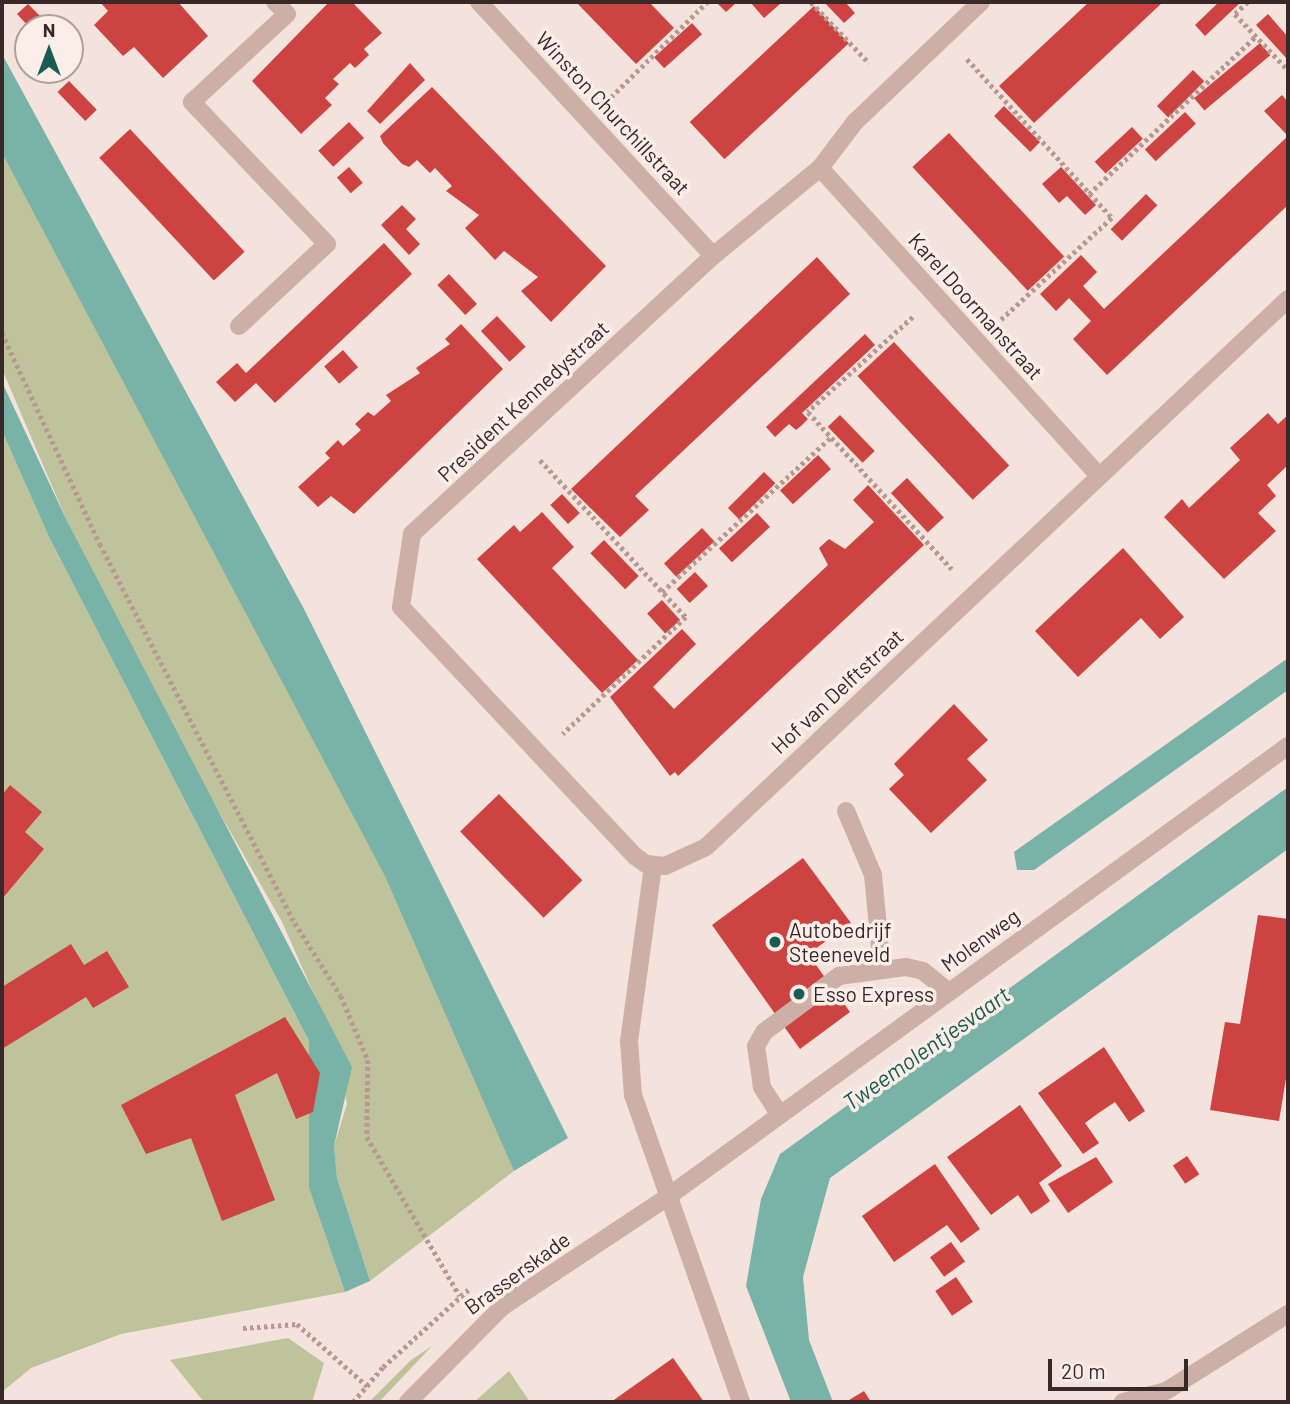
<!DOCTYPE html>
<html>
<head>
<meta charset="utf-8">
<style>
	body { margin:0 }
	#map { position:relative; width:1290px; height:1404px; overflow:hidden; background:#f3e3dc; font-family:Barlow,sans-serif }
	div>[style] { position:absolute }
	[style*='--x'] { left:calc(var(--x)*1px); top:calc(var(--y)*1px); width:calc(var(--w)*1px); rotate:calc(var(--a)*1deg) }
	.green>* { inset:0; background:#bfc39b }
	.water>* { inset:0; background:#79b2a7 }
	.building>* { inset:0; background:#cc4341; transform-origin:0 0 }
	.path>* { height:4.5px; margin-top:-2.25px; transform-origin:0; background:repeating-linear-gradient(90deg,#b89991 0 3.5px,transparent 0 7px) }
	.minor>* { height:18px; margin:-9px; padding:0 9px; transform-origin:9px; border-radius:9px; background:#ccb0a7 }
	.dots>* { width:19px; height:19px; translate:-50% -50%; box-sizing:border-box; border:4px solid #fbeee9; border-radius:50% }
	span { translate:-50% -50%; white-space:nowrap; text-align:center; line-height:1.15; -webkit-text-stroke:7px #fbeee9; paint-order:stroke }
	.street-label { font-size:21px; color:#382928 }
	.poi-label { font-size:21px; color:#382928 }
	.left { translate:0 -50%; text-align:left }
	.water-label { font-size:23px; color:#1b5c52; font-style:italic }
	.frame { position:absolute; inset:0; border:4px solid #382928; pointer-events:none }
	.north { position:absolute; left:14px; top:14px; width:70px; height:70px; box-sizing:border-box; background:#fbeee9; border:2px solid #ad9f9c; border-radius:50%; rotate:0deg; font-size:19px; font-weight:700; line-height:28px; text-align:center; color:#382928 }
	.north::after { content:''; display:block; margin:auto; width:24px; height:32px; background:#1b5c52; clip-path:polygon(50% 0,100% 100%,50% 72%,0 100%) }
	.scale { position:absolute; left:1048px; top:1359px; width:140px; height:32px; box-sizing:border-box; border:4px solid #382928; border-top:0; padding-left:9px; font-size:21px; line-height:24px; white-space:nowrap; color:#382928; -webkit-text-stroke:5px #fbeee9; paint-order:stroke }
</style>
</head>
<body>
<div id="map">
	<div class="green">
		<i style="clip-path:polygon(2px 153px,365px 832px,463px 1043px,514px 1171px,370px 1281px,337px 1178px,334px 1146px,347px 1104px,337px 1046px,282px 922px,168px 723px,67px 521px,2px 369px)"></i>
		<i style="clip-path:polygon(2px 431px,49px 537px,309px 1041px,309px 1188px,345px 1292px,121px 1334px,31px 1368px,2px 1392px)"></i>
		<i style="clip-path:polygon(288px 1338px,324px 1363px,312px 1402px,204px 1402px,170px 1360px)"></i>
		<i style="clip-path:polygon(432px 1346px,379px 1402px,369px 1402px,411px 1360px)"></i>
		<i style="clip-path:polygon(509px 1371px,530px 1402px,474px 1402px)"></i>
	</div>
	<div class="water">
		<i style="clip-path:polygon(2px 54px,303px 607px,568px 1138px,514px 1171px,385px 876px,2px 153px)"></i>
		<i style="clip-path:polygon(2px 382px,67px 521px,352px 1067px,334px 1146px,337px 1178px,370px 1281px,345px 1292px,309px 1188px,309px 1041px,49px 537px,2px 431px)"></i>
		<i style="clip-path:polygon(1288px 658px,1288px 690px,1034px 870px,1017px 870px,1014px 852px)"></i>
		<i style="clip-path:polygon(1288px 787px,1288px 849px,830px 1178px,803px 1277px,809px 1340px,833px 1402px,791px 1402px,746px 1286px,761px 1199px,780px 1154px)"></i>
	</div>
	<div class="building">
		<i style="clip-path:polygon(100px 2px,178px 2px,208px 36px,163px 78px,134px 47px,123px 56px,94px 25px,108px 11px)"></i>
		<i style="clip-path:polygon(329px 2px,352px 2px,382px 33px,364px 49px,369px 55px,355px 68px,350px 63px,333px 79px,339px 84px,325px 98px,332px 105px,301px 134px,252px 81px)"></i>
		<i style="clip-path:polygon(576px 2px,649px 2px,674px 28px,636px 64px)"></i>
		<i style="clip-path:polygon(716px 2px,737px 2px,726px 12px)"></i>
		<i style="clip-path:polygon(750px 2px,778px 2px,780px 4px,764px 18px)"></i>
		<i style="clip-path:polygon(824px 2px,845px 2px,855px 13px,844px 23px)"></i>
		<i style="clip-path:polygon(1089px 2px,1163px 2px,1034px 123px,999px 86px)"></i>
		<i style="clip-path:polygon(1219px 2px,1241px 2px,1205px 36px,1195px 25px)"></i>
		<i style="clip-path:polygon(28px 4px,52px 28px,30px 28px,17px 14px)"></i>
		<i style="left:814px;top:6px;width:51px;height:170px;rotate:47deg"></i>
		<i style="clip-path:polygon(1268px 14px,1288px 37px,1288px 60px,1256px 25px)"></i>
		<i style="left:692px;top:23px;width:15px;height:51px;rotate:48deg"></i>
		<i style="left:1260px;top:43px;width:16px;height:86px;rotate:50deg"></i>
		<i style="clip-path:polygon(410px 63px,425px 80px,380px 124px,367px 111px)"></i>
		<i style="left:1193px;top:70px;width:16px;height:51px;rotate:45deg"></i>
		<i style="left:69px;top:81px;width:40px;height:16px;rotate:46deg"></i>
		<i style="clip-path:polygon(432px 87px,606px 266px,551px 322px,521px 291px,538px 277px,504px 251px,495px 260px,465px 228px,479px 215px,446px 191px,452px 186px,435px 168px,430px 173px,417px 160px,409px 167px,402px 164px,383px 143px,380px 136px)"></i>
		<i style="clip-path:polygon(1282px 95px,1288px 102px,1288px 205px,1107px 375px,1073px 339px,1091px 321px,1069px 298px,1056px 311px,1040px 294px,1081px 255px,1097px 272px,1083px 286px,1104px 309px,1288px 136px,1264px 111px)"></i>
		<i style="left:1004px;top:106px;width:51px;height:14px;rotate:45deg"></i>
		<i style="left:1185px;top:112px;width:16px;height:55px;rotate:47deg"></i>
		<i style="left:349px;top:122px;width:22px;height:42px;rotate:47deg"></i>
		<i style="left:1132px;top:127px;width:16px;height:51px;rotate:47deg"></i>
		<i style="left:130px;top:129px;width:168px;height:42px;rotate:47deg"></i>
		<i style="left:949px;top:133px;width:169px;height:50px;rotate:47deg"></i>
		<i style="left:349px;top:167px;width:21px;height:16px;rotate:49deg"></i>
		<i style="clip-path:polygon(1061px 167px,1096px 205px,1085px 215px,1067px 196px,1059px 203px,1042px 184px)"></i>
		<i style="left:1146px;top:194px;width:16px;height:50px;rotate:45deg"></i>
		<i style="clip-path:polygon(402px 205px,416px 219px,406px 229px,420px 244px,409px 255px,381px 225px)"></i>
		<i style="clip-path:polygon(384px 243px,412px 274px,275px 403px,256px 383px,235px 402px,216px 382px,237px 363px,246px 373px)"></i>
		<i style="clip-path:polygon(817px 257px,850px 294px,635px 496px,649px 510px,620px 537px,571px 489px)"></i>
		<i style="left:449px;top:274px;width:41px;height:16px;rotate:47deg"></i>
		<i style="left:497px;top:316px;width:42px;height:22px;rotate:47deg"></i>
		<i style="clip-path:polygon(461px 324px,503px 369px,354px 514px,331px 496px,318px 507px,298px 487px,330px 458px,325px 453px,338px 440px,343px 446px,361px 430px,355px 424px,368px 412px,374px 416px,391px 401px,386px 395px,420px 373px,416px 368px,450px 344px,445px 339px)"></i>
		<i style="clip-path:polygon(865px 334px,875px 345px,802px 413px,808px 419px,801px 426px,796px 430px,789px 424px,775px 437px,766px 427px)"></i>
		<i style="left:894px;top:342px;width:169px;height:50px;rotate:47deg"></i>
		<i style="left:343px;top:350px;width:23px;height:25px;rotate:49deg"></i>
		<i style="clip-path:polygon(1268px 413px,1278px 424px,1288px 415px,1288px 465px,1267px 485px,1276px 496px,1258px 513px,1276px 531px,1224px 579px,1164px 517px,1182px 499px,1189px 508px,1240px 460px,1230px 448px)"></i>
		<i style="left:840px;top:415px;width:50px;height:17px;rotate:46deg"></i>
		<i style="left:818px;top:455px;width:19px;height:52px;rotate:47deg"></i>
		<i style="left:764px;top:472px;width:16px;height:51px;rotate:45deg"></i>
		<i style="left:907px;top:478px;width:54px;height:22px;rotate:47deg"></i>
		<i style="clip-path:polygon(868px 485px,924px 545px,678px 776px,675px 772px,670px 776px,610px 697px,682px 629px,696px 644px,653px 687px,674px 709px,828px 565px,819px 548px,829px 539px,845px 549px,874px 522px,853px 500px)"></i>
		<i style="left:562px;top:494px;width:26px;height:16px;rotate:47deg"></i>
		<i style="clip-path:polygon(542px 512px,574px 547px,552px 568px,638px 660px,602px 693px,477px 559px,514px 525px,520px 532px)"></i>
		<i style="left:757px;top:513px;width:19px;height:52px;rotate:47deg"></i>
		<i style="left:702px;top:528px;width:18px;height:52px;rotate:47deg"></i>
		<i style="left:604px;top:540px;width:50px;height:19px;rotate:46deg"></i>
		<i style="clip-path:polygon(1123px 548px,1184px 617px,1160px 639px,1141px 618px,1078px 677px,1035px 631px)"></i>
		<i style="left:695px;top:572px;width:19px;height:25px;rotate:47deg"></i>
		<i style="left:662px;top:600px;width:27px;height:20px;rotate:48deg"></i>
		<i style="clip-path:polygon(954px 704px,988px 740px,967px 759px,987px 780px,931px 833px,889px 789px,904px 775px,894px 764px)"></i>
		<i style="clip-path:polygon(10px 785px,42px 812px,25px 832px,44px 849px,2px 899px,2px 795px)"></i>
		<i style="left:499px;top:794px;width:120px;height:54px;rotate:46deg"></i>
		<i style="clip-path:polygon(803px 858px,851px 923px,808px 954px,850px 1012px,800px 1049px,712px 925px)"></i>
		<i style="clip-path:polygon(1258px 915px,1288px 919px,1288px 1066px,1279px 1121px,1210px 1110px,1225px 1022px,1240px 1024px)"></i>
		<i style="clip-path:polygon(71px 944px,84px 965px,107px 951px,129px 987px,93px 1008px,86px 997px,2px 1049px,2px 987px)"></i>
		<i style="clip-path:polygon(285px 1017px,320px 1073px,313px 1112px,296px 1119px,277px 1073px,235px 1095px,275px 1200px,222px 1221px,191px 1138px,146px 1154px,121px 1105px)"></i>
		<i style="clip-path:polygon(1104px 1047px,1145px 1111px,1129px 1122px,1115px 1102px,1100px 1112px,1085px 1123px,1099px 1143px,1083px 1154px,1038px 1093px)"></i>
		<i style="clip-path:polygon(1020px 1105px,1062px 1166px,1039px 1183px,1050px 1201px,1039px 1209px,1031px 1214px,1018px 1195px,991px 1215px,947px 1157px)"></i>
		<i style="left:1187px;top:1156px;width:22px;height:17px;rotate:56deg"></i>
		<i style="clip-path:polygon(1096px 1157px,1113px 1182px,1068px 1213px,1048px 1184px)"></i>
		<i style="clip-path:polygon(935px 1164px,980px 1229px,961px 1243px,947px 1225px,894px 1262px,862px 1216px)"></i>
		<i style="left:951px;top:1242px;width:24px;height:26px;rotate:54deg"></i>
		<i style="left:956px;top:1277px;width:30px;height:25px;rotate:56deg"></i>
		<i style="clip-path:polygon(673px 1358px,704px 1402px,611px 1402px)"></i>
		<i style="clip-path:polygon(864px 1391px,871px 1402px,850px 1402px,849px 1400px)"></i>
	</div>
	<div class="path">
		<i style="--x:811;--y:2;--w:84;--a:46.4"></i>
		<i style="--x:1248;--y:2;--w:18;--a:137"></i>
		<i style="--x:1235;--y:14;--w:77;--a:46.6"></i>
		<i style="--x:967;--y:59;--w:215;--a:47.6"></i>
		<i style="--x:1112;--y:218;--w:151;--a:137.4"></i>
		<i style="--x:611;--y:97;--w:135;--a:-44.7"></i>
		<i style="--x:1089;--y:194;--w:230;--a:-43.4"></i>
		<i style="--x:913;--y:317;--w:142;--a:137.9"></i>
		<i style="--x:808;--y:412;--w:213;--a:47.5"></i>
		<i style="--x:2;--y:333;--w:233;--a:65.1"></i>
		<i style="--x:100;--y:544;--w:426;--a:62.8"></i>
		<i style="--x:295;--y:923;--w:86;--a:57.8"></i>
		<i style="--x:341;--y:996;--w:69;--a:67.1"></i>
		<i style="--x:368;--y:1060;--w:77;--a:90.7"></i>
		<i style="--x:367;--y:1137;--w:184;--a:59.7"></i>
		<i style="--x:540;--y:460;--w:214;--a:47.1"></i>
		<i style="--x:686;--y:617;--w:170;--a:136.4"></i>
		<i style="--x:662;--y:592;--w:229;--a:-42.5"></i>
		<i style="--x:243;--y:1328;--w:54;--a:-4.2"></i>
		<i style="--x:297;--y:1324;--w:94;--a:41.5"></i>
		<i style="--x:353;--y:1402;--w:46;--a:-49.4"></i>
		<i style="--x:383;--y:1367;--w:115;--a:-42.2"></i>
	</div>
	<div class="minor">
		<i style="--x:479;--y:2;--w:345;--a:47.3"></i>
		<i style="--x:981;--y:2;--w:174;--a:136.4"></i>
		<i style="--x:855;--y:122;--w:58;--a:127.3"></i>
		<i style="--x:820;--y:168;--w:139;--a:140.6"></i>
		<i style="--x:713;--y:256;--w:410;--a:137.3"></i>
		<i style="--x:412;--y:534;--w:74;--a:98.6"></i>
		<i style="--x:401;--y:607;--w:342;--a:46.8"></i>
		<i style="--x:635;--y:856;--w:14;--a:36"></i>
		<i style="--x:646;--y:864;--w:19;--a:6"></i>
		<i style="--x:665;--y:866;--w:45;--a:-24.9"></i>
		<i style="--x:706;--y:847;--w:799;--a:-43.28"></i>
		<i style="--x:820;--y:168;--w:414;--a:47.8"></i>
		<i style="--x:239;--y:326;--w:120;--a:-43"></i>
		<i style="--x:327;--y:244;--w:196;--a:-133.6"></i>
		<i style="--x:192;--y:102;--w:129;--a:-42.8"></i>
		<i style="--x:287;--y:14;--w:17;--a:-135"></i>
		<i style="--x:846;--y:811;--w:69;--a:67.1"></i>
		<i style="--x:873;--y:875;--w:94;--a:84.5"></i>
		<i style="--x:653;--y:866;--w:177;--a:97.8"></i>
		<i style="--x:629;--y:1041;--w:54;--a:85.8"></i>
		<i style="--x:633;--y:1095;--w:325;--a:70.6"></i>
		<i style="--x:778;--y:1112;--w:30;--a:-123"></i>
		<i style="--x:762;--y:1087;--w:41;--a:-98.3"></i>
		<i style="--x:756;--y:1046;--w:16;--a:-60"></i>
		<i style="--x:764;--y:1032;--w:94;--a:-36.7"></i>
		<i style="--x:839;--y:976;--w:68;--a:-7.7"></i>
		<i style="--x:906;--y:967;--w:17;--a:13"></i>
		<i style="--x:923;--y:971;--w:32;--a:39"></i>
		<i style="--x:408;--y:1402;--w:134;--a:-45.3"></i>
		<i style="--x:502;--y:1307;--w:197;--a:-33.6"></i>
		<i style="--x:666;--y:1198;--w:769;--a:-36.01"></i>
		<i style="--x:1123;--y:1402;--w:44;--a:-14.3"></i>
		<i style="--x:1166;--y:1391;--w:144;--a:-32.3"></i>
	</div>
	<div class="dots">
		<i style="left:775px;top:942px;background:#1b5c52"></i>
		<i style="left:799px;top:994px;background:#1b5c52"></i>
	</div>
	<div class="street-label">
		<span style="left:613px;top:113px;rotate:47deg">Winston Churchillstraat</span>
		<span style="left:976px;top:306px;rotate:48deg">Karel Doormanstraat</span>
		<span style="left:523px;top:401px;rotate:-43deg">President Kennedystraat</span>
		<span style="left:837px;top:691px;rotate:-43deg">Hof van Delftstraat</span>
		<span style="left:980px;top:940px;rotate:-36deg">Molenweg</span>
		<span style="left:517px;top:1273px;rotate:-36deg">Brasserskade</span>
	</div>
	<div class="poi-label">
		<span class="left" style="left:789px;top:942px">Autobedrijf<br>Steeneveld</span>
		<span class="left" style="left:813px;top:994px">Esso Express</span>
	</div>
	<div class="water-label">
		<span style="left:926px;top:1048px;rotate:-35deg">Tweemolentjesvaart</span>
	</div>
	<div class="frame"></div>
	<div class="north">N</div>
	<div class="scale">20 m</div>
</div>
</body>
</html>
